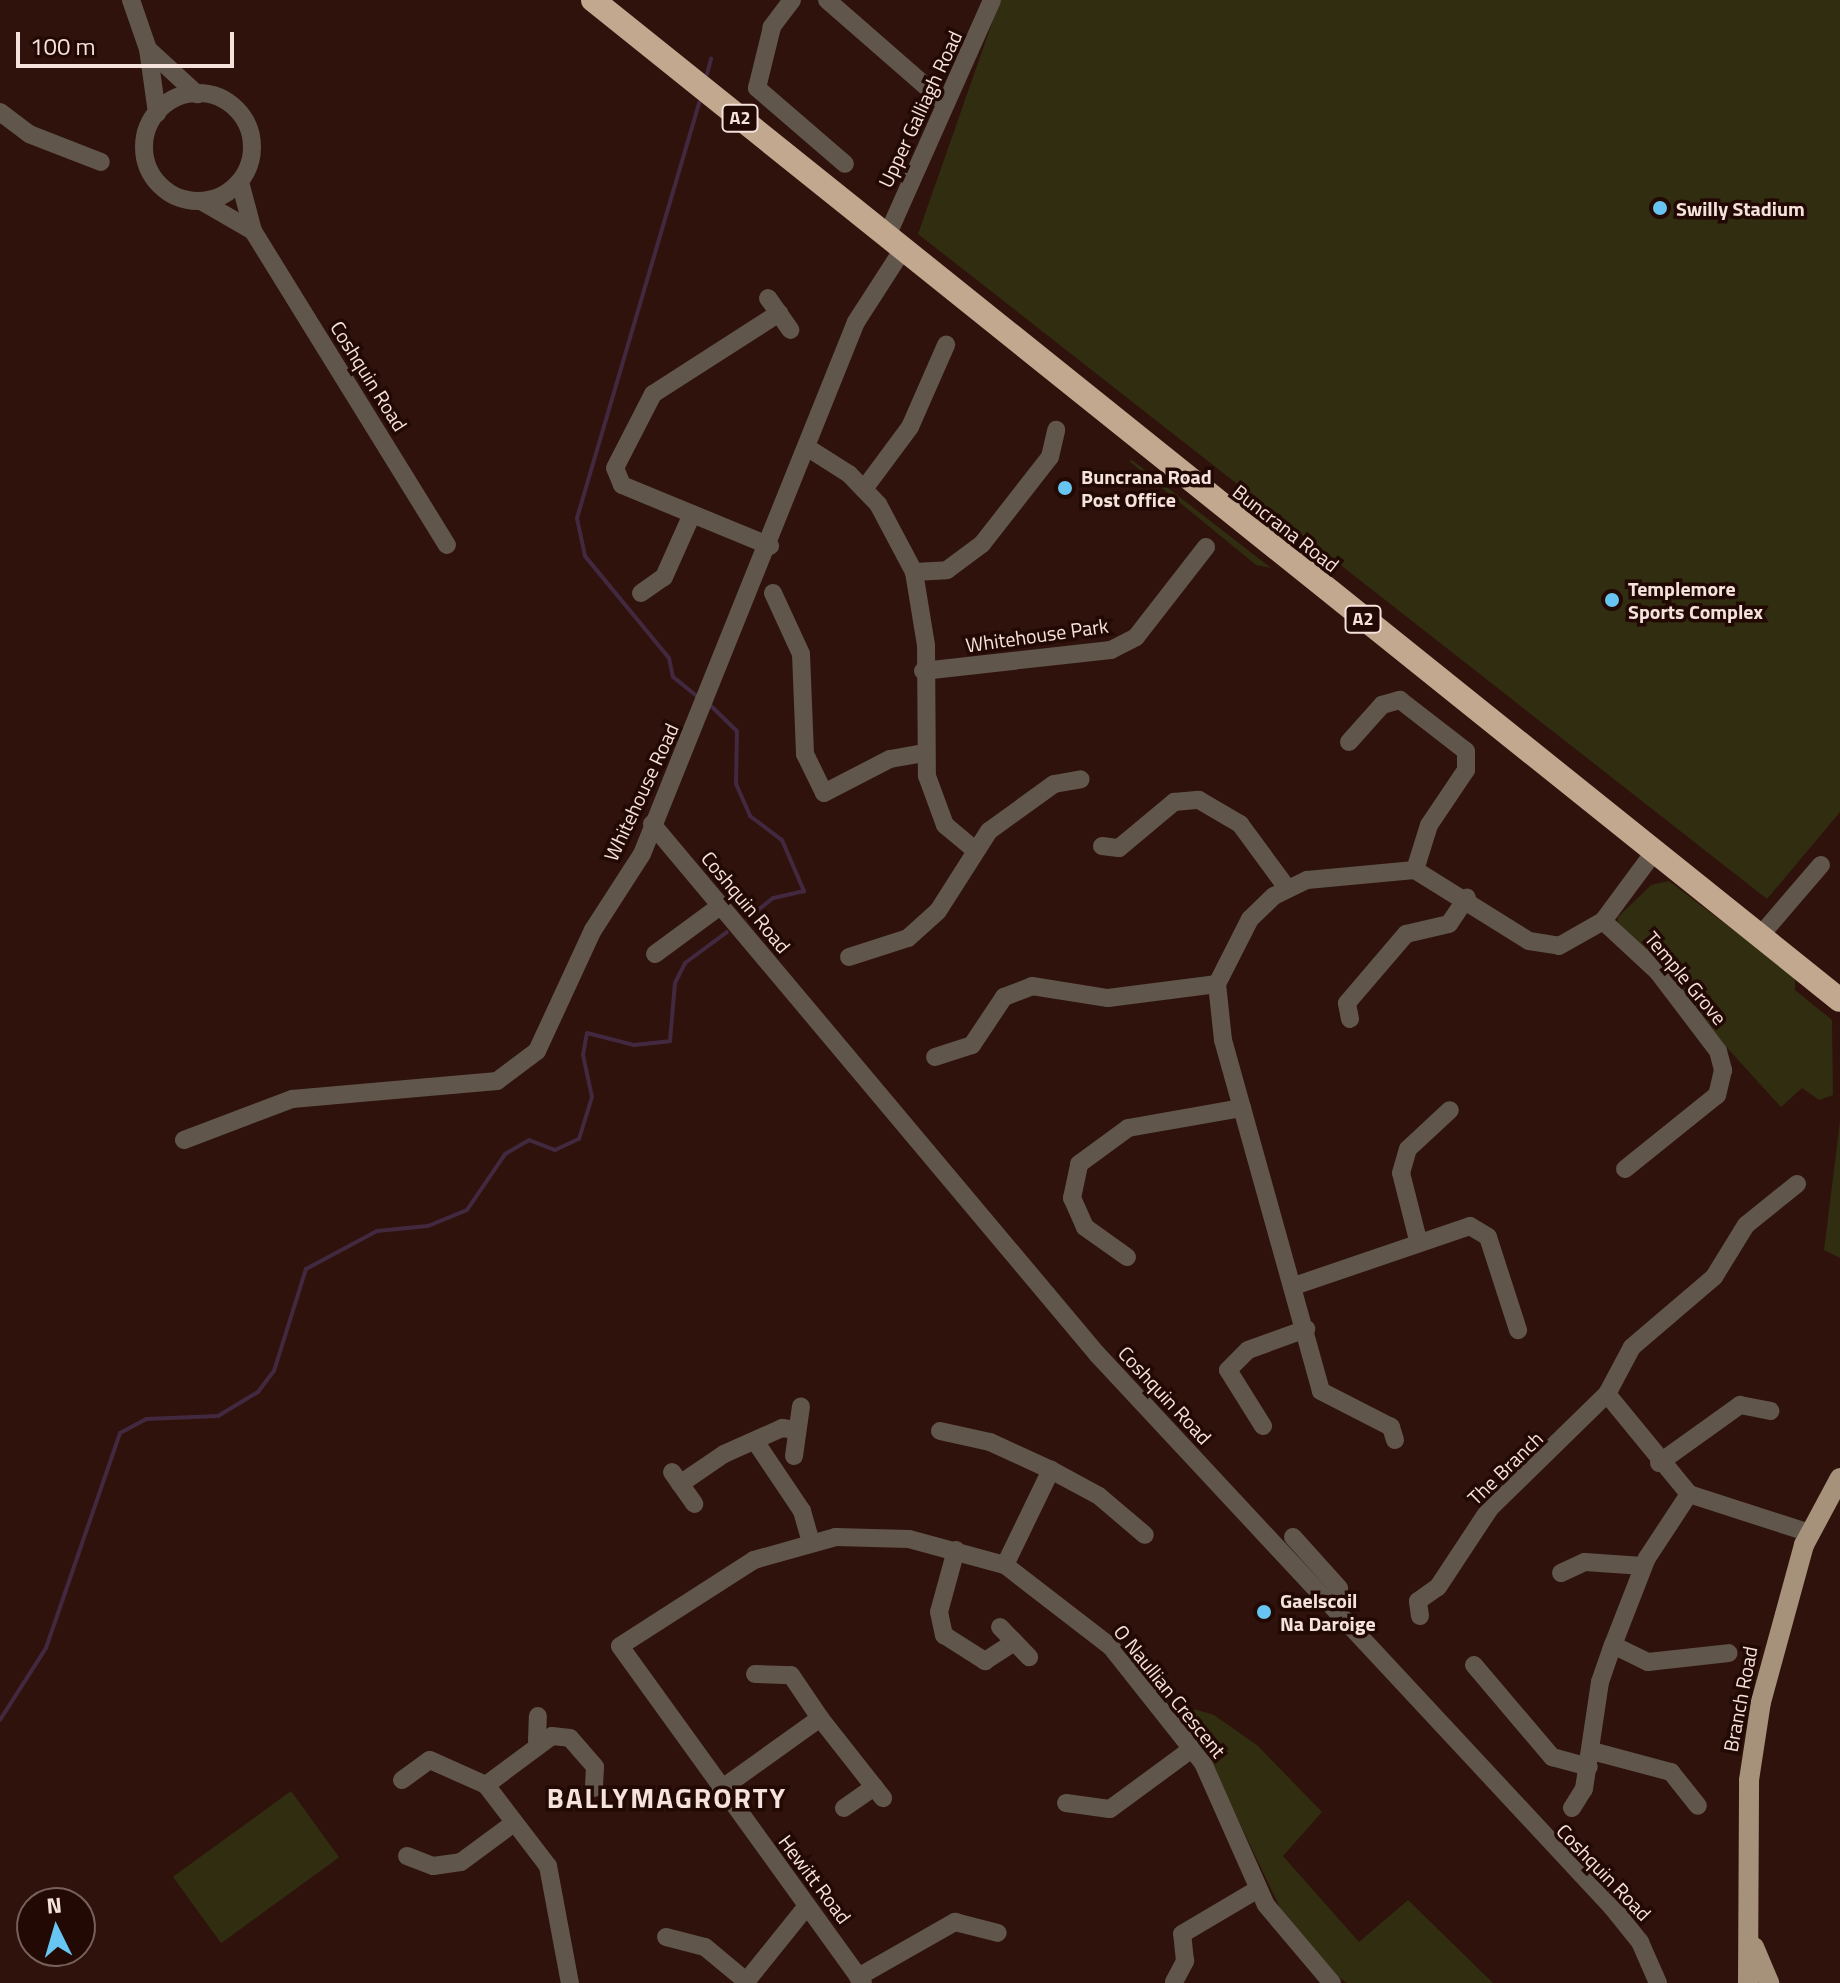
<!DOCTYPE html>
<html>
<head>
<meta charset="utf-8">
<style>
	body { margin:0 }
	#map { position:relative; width:1840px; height:1983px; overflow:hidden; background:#2e120b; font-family:"Titillium Web",sans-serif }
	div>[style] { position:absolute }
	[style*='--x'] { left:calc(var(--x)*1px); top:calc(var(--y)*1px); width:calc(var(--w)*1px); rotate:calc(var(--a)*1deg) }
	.green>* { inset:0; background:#312d11; transform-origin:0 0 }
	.stream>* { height:4px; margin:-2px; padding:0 2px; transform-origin:2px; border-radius:2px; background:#422940 }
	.minor>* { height:18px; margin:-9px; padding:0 9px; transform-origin:9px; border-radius:9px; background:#60564b }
	.minor>.ring { margin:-9px; padding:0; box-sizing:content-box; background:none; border:18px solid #60564b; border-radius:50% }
	.major>* { height:20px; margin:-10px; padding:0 10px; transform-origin:10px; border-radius:10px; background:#a6917b }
	.highway>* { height:24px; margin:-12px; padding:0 12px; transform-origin:12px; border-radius:12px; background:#c2a88e }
	.dots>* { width:22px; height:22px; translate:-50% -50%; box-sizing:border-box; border:4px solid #230904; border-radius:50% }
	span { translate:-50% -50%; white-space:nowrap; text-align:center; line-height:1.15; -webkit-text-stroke:7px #230904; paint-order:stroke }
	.shield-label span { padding:2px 6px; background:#230904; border:2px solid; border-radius:6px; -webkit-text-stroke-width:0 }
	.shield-label { font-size:18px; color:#f6e2dc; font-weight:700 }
	.street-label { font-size:20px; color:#f6e2dc }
	.poi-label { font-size:20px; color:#f6e2dc; font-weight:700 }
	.left { translate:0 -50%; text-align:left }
	.district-label { font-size:28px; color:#f6e2dc; font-weight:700; letter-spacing:2px }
	.north { position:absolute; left:16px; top:1887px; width:80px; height:80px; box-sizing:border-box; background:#230904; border:2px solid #77605a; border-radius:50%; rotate:355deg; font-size:22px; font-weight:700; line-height:32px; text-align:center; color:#f6e2dc }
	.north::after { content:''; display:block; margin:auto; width:28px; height:36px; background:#68c4f0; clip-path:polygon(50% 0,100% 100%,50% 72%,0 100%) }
	.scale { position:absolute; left:16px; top:32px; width:218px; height:36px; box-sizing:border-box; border:4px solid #f6e2dc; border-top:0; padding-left:10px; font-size:24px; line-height:28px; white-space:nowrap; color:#f6e2dc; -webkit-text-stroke:6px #230904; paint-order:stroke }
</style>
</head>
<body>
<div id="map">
	<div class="green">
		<i style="clip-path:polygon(1000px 0,1840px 0,1840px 812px,1767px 899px,918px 234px)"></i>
		<i style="clip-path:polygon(1129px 461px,1132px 460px,1271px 568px,1256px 565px)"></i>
		<i style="clip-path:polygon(1669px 881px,1795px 977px,1795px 990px,1832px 1020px,1833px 1095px,1819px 1100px,1802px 1088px,1781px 1107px,1617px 927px,1618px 917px,1651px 885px)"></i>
		<i style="clip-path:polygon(1840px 1121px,1840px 1258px,1824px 1250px)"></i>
		<i style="clip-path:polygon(1184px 1706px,1214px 1715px,1258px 1746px,1322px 1812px,1283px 1856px,1359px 1942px,1408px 1900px,1493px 1983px,1347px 1983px,1337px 1976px,1282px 1912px)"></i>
		<i style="left:291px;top:1791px;width:82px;height:146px;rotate:54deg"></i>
	</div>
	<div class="stream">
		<i style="--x:707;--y:74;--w:16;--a:-75"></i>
		<i style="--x:698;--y:697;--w:32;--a:-141"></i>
		<i style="--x:673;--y:677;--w:19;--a:-102"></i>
		<i style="--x:669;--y:658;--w:132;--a:-129.5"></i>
		<i style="--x:585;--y:556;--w:39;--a:-102"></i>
		<i style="--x:577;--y:518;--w:433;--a:-73.6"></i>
		<i style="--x:710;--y:705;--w:37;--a:44"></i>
		<i style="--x:737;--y:731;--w:53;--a:91.1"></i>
		<i style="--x:736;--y:784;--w:35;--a:66"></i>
		<i style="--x:750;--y:816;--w:40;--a:37"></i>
		<i style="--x:782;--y:840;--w:56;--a:66.7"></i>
		<i style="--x:804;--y:891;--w:32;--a:167"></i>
		<i style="--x:773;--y:898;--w:33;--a:141"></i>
		<i style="--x:0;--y:1720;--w:85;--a:-57.4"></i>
		<i style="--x:46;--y:1648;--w:227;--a:-71"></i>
		<i style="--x:120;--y:1433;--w:30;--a:-28"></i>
		<i style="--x:146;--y:1419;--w:72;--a:-2.4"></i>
		<i style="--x:218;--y:1416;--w:47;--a:-31"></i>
		<i style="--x:258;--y:1392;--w:26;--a:-53"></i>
		<i style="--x:274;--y:1371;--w:107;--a:-72.6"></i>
		<i style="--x:306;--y:1269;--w:81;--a:-28.2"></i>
		<i style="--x:377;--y:1231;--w:51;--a:-5.6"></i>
		<i style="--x:428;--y:1226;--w:42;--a:-22.3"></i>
		<i style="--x:467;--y:1210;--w:68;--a:-55.8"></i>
		<i style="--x:505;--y:1154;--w:28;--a:-30"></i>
		<i style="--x:529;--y:1140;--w:28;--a:21"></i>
		<i style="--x:555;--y:1150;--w:26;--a:-25"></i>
		<i style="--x:579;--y:1139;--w:44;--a:-72.8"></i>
		<i style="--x:592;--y:1097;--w:43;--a:-102.1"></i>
		<i style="--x:583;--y:1055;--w:22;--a:-80"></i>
		<i style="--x:587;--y:1033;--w:49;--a:14.3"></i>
		<i style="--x:634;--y:1045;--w:36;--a:-6"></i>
		<i style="--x:670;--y:1041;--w:58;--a:-85.1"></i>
		<i style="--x:675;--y:983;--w:22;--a:-63"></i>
		<i style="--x:685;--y:963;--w:52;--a:-36.4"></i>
	</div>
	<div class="minor">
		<i style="--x:131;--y:0;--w:52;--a:70.9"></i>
		<i style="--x:148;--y:49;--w:65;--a:82"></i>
		<i style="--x:792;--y:0;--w:34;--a:127"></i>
		<i style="--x:772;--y:27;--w:63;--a:103.8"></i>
		<i style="--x:757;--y:88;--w:116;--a:40.8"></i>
		<i style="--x:827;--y:0;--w:157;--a:41.1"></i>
		<i style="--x:148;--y:49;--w:67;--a:42.6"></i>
		<i class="ring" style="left:144px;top:93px;width:90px;height:90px"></i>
		<i style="--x:0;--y:112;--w:36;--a:37"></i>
		<i style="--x:29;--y:134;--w:77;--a:21.3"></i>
		<i style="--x:240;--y:182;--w:51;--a:75.1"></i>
		<i style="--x:253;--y:231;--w:369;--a:58.3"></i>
		<i style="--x:201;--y:201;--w:60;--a:30"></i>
		<i style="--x:887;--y:236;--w:258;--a:-66"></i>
		<i style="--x:768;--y:298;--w:39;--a:55"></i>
		<i style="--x:808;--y:448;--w:49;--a:32.4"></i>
		<i style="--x:849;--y:474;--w:42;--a:46"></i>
		<i style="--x:878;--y:504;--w:77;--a:62.1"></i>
		<i style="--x:914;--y:572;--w:74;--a:80.7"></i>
		<i style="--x:926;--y:645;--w:131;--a:89.6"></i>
		<i style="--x:927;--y:776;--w:52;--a:69.8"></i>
		<i style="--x:945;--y:825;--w:38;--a:40"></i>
		<i style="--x:864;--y:489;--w:77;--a:-53.4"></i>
		<i style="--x:910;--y:427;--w:90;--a:-66.3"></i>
		<i style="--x:770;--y:546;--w:160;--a:-157.6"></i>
		<i style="--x:622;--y:485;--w:18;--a:-112"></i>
		<i style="--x:615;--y:468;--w:83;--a:-62.8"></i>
		<i style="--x:653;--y:394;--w:150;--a:-32.7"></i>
		<i style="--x:914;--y:572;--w:33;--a:-3"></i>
		<i style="--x:947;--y:570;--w:44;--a:-36.6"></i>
		<i style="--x:982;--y:544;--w:110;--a:-52"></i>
		<i style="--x:1050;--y:457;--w:28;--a:-77"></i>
		<i style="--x:641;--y:593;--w:28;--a:-35"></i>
		<i style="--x:664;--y:577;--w:69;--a:-66"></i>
		<i style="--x:773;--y:593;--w:67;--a:65.3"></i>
		<i style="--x:801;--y:654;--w:100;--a:87.7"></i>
		<i style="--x:805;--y:754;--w:43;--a:64"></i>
		<i style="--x:824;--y:793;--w:74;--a:-27.3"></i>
		<i style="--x:890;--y:759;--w:34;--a:-10"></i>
		<i style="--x:923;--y:671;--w:189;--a:-6.4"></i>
		<i style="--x:1111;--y:650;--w:28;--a:-27"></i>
		<i style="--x:1136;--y:637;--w:114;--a:-52.1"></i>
		<i style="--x:1349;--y:742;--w:50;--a:-48.3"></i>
		<i style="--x:1382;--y:705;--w:19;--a:-16"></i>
		<i style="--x:1400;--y:700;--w:83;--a:37.7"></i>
		<i style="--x:1466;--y:751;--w:19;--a:90"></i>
		<i style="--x:1466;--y:770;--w:66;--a:123.9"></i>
		<i style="--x:1429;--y:825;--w:47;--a:107.3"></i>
		<i style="--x:652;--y:824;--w:692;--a:49.98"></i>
		<i style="--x:1097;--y:1354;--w:756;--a:47.04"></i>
		<i style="--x:1612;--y:1907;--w:45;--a:51.3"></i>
		<i style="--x:1640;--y:1942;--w:45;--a:66.3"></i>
		<i style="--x:1102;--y:846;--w:17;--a:7"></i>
		<i style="--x:1119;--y:848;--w:72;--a:-39.9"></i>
		<i style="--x:1174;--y:802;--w:25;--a:-5"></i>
		<i style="--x:1199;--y:800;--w:48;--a:30.3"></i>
		<i style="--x:1240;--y:824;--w:79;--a:53.7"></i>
		<i style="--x:1603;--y:921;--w:75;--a:42.8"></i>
		<i style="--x:1658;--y:972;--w:99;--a:52.8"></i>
		<i style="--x:1718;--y:1051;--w:20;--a:75"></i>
		<i style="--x:1723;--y:1070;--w:26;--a:103"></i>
		<i style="--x:1717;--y:1095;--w:118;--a:141.2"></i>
		<i style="--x:1759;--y:937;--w:95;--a:-49.3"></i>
		<i style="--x:655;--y:954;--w:81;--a:-36.4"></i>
		<i style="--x:849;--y:957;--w:62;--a:-17.9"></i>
		<i style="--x:908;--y:938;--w:40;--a:-42"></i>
		<i style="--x:938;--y:911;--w:95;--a:-57.5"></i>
		<i style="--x:989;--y:831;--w:80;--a:-35.9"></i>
		<i style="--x:1054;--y:784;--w:27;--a:-10"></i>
		<i style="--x:1350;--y:1019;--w:16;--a:-101"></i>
		<i style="--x:1347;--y:1003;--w:91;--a:-49.5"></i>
		<i style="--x:1406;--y:934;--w:44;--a:-13.1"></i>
		<i style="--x:1449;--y:924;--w:32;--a:-56"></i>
		<i style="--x:935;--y:1057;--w:39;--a:-18"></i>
		<i style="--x:972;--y:1045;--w:58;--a:-56.3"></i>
		<i style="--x:1004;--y:997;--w:30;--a:-21"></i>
		<i style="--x:1032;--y:986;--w:77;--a:9"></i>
		<i style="--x:1108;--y:998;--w:110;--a:-7.3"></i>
		<i style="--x:184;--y:1140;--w:116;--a:-20.8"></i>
		<i style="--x:292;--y:1099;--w:206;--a:-5"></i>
		<i style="--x:497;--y:1081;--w:50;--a:-36.9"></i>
		<i style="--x:537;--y:1051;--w:133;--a:-65.2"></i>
		<i style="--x:593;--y:930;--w:90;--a:-57.2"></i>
		<i style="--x:642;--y:854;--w:573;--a:-68.09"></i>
		<i style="--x:856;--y:322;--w:87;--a:-57.2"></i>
		<i style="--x:1797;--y:1184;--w:65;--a:141.2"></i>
		<i style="--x:1746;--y:1225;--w:61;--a:121.6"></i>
		<i style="--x:1714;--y:1277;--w:108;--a:139.5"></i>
		<i style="--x:1632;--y:1347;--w:53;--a:118"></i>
		<i style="--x:1607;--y:1394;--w:129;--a:50.6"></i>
		<i style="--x:1689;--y:1494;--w:127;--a:17.9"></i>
		<i style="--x:1418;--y:1240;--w:69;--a:-104.2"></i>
		<i style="--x:1401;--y:1173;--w:25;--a:-74"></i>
		<i style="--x:1408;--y:1149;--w:57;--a:-42.9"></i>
		<i style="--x:1127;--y:1257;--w:52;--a:-144.5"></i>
		<i style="--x:1085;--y:1227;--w:32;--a:-114"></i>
		<i style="--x:1072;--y:1198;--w:35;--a:-78"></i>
		<i style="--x:1079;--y:1164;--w:61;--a:-36.3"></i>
		<i style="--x:1128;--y:1128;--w:116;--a:-10"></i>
		<i style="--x:1294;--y:1286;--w:186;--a:-18.8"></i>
		<i style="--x:1470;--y:1226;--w:21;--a:31"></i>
		<i style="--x:1488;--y:1237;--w:98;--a:72.1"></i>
		<i style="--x:1263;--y:1426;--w:66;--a:-122"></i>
		<i style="--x:1228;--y:1370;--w:28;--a:-45"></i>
		<i style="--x:1248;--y:1350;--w:62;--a:-19.9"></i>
		<i style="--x:940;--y:1431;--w:51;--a:12.4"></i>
		<i style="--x:990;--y:1442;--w:67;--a:24.7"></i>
		<i style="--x:1395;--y:1440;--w:14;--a:-107"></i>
		<i style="--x:1391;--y:1427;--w:79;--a:-152.8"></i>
		<i style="--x:1321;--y:1391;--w:364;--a:-105.6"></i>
		<i style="--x:1223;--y:1040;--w:56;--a:-96.1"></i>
		<i style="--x:1217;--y:984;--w:73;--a:-63.1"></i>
		<i style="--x:1250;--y:919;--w:33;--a:-44"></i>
		<i style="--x:1274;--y:896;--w:37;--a:-26"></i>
		<i style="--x:1307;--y:880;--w:108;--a:-5.3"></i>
		<i style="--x:1415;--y:870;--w:134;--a:31.9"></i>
		<i style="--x:1529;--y:941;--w:30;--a:9"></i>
		<i style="--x:1559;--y:946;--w:51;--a:-29.6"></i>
		<i style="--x:1603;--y:921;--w:86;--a:-53.5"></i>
		<i style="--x:755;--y:1441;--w:84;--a:56.1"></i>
		<i style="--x:802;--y:1511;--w:29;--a:74"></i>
		<i style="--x:794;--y:1456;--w:50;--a:-82"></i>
		<i style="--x:1659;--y:1463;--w:100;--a:-35.6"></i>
		<i style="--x:1740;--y:1405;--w:31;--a:11"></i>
		<i style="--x:672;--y:1472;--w:39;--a:55"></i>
		<i style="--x:680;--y:1484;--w:53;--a:-34.3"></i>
		<i style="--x:724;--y:1454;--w:64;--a:-24.1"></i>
		<i style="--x:782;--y:1428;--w:15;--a:8"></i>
		<i style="--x:1293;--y:1537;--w:69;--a:48"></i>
		<i style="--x:956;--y:1550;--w:64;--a:105.3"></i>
		<i style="--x:939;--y:1612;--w:24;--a:78"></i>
		<i style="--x:944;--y:1635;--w:49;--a:32.4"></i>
		<i style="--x:985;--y:1661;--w:35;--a:-33"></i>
		<i style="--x:1005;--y:1565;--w:106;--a:-64.2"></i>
		<i style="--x:1051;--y:1470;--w:55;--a:28.4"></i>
		<i style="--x:1099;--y:1496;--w:60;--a:40.3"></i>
		<i style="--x:1561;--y:1573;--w:26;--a:-25"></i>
		<i style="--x:1585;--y:1562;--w:58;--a:3.9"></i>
		<i style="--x:1420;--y:1616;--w:15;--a:-98"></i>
		<i style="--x:1418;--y:1601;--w:24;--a:-35"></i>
		<i style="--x:1438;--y:1587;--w:95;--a:-56.6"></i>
		<i style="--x:1490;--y:1508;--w:163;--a:-44.3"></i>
		<i style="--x:1000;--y:1627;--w:42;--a:46"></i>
		<i style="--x:1613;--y:1645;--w:39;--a:26"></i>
		<i style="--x:1648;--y:1662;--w:81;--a:-6.3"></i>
		<i style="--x:1474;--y:1665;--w:121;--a:49.7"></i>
		<i style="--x:1552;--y:1757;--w:38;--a:15"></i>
		<i style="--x:755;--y:1674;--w:36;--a:2"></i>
		<i style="--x:791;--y:1675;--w:52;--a:56"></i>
		<i style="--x:537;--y:1741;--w:25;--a:-88"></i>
		<i style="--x:1592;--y:1751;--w:82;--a:14.9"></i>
		<i style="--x:1671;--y:1772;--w:43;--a:51.5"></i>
		<i style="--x:402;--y:1780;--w:34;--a:-36"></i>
		<i style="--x:430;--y:1760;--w:61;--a:24.1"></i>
		<i style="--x:486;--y:1785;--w:102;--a:52.6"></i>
		<i style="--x:548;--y:1866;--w:119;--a:79.4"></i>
		<i style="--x:486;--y:1785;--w:82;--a:-36.6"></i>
		<i style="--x:552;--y:1736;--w:18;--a:6"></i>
		<i style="--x:570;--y:1738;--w:38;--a:49"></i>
		<i style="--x:595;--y:1767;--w:21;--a:93"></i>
		<i style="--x:721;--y:1789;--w:122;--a:-35.6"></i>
		<i style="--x:820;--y:1718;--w:102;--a:51.8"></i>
		<i style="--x:1066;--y:1803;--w:44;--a:7.8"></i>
		<i style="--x:1110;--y:1809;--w:103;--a:-36.3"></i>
		<i style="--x:844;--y:1808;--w:37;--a:-35"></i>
		<i style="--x:1572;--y:1808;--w:22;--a:-58"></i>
		<i style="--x:1584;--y:1789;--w:108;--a:-81.5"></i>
		<i style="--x:1600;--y:1682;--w:39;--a:-71"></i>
		<i style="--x:1613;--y:1645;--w:93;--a:-68.7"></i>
		<i style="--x:1647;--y:1558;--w:77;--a:-56.7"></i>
		<i style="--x:407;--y:1856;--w:28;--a:21"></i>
		<i style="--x:433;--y:1866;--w:28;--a:-8"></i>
		<i style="--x:461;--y:1862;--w:62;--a:-36.5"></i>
		<i style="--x:666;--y:1937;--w:40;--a:14.4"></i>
		<i style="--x:705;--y:1947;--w:53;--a:39.7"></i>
		<i style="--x:858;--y:1977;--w:112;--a:-29.6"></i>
		<i style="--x:955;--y:1922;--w:44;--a:14.3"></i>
		<i style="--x:1174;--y:1982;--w:24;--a:-62"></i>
		<i style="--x:1185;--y:1961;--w:27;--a:-96"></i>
		<i style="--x:1182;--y:1934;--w:88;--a:-30.6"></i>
		<i style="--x:745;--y:1983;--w:99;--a:-51.2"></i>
		<i style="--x:863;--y:1983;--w:415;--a:-125.8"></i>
		<i style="--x:620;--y:1646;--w:159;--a:-32.7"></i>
		<i style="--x:754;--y:1560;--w:85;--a:-15.7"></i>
		<i style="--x:836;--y:1537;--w:73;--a:1.6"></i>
		<i style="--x:909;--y:1539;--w:99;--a:15.2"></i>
		<i style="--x:1005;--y:1565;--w:134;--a:37.7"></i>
		<i style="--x:1111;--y:1647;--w:148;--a:51.6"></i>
		<i style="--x:1203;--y:1763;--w:155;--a:66.1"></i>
		<i style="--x:1266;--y:1905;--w:102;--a:49.8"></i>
	</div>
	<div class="major">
		<i style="--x:1754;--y:1947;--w:39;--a:67"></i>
		<i style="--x:1748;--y:1983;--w:203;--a:-89.7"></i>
		<i style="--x:1749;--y:1780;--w:79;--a:-81.3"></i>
		<i style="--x:1761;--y:1702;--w:163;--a:-74.7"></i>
		<i style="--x:1804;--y:1545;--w:76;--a:-61.8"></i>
	</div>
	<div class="highway">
		<i style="--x:593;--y:0;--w:1598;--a:38.73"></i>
	</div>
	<div class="dots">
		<i style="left:1660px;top:208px;background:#68c4f0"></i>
		<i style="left:1065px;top:488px;background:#68c4f0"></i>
		<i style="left:1612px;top:600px;background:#68c4f0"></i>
		<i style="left:1264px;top:1612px;background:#68c4f0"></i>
	</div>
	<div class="shield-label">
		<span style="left:740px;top:118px">A2</span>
		<span style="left:1363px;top:619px">A2</span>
	</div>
	<div class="street-label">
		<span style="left:920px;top:109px;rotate:-65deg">Upper Galliagh Road</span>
		<span style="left:369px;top:376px;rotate:58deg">Coshquin Road</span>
		<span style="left:1286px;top:528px;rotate:38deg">Buncrana Road</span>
		<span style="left:1037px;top:635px;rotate:-8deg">Whitehouse Park</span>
		<span style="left:641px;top:792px;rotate:-65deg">Whitehouse Road</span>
		<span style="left:746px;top:902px;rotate:50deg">Coshquin Road</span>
		<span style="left:1686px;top:978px;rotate:50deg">Temple Grove</span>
		<span style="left:1165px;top:1395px;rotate:47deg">Coshquin Road</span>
		<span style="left:1505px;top:1468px;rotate:-44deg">The Branch</span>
		<span style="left:1170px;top:1691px;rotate:51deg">O Naullian Crescent</span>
		<span style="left:1740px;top:1699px;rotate:-79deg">Branch Road</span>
		<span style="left:1604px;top:1872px;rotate:46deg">Coshquin Road</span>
		<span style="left:815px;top:1879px;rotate:53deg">Hewitt Road</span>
	</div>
	<div class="poi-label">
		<span class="left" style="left:1676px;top:208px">Swilly Stadium</span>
		<span class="left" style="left:1081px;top:488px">Buncrana Road<br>Post Office</span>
		<span class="left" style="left:1628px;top:600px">Templemore<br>Sports Complex</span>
		<span class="left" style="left:1280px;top:1612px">Gaelscoil<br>Na Daroige</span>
	</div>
	<div class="district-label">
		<span style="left:667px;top:1798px">BALLYMAGRORTY</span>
	</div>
	<div class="north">N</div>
	<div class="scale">100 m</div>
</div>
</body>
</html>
